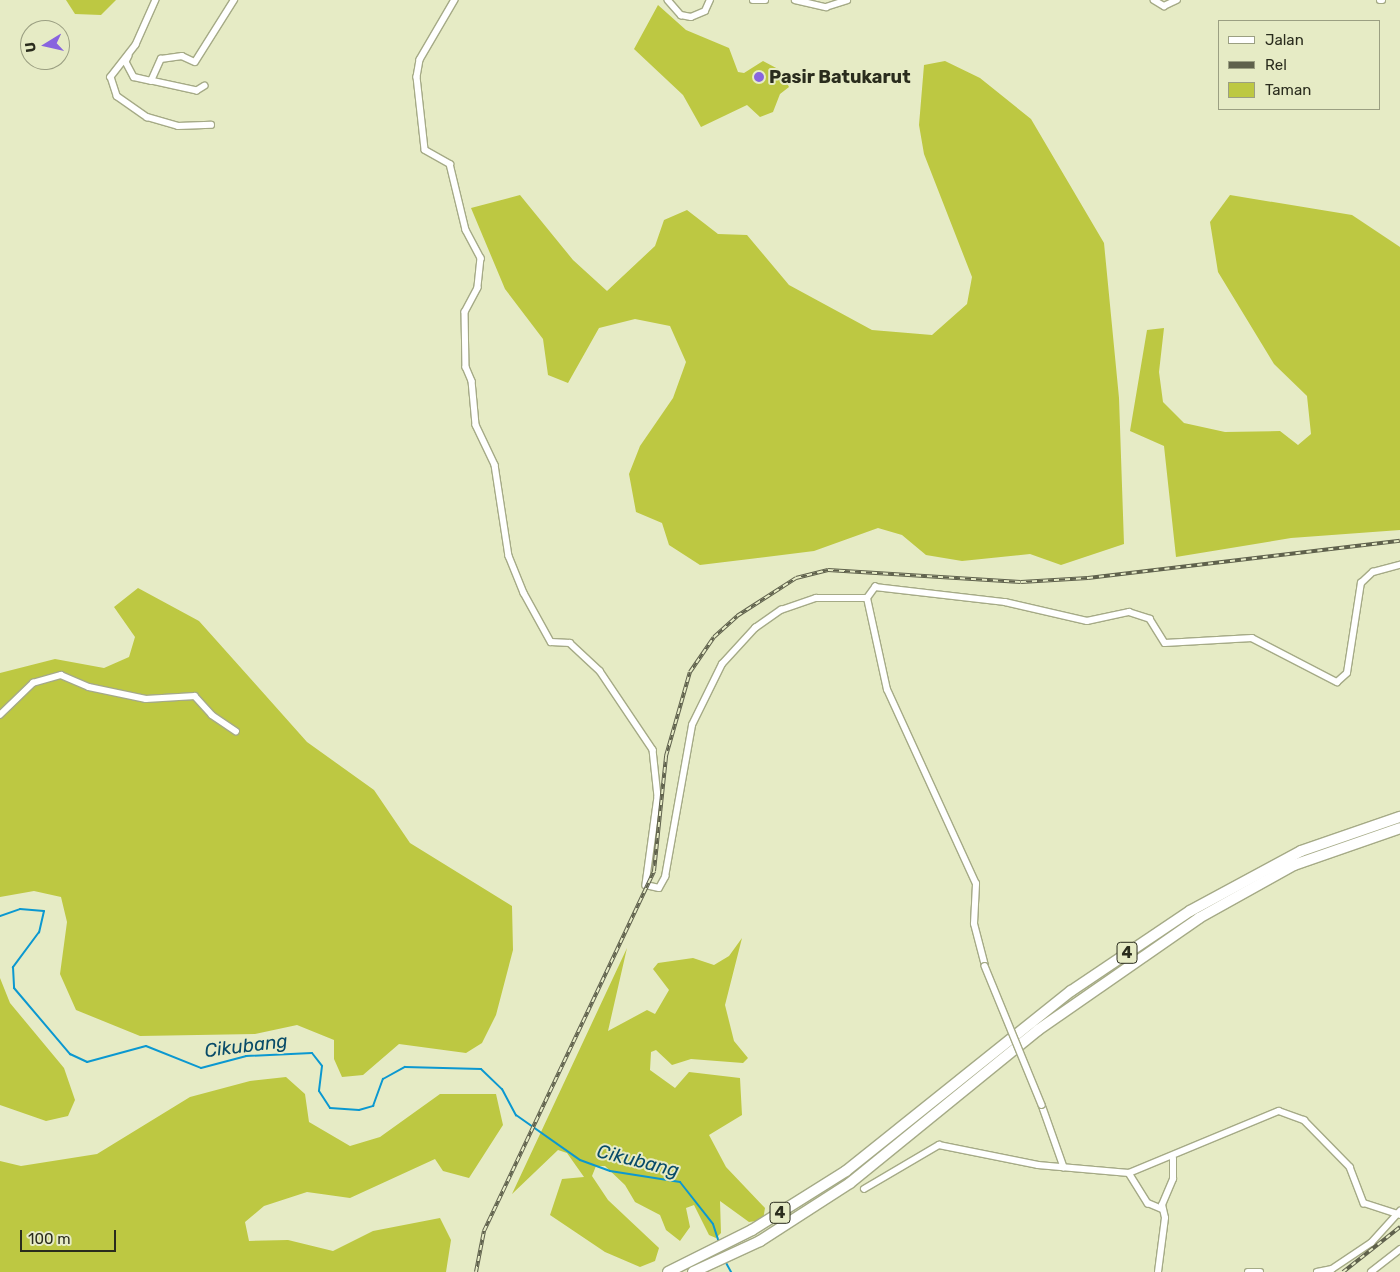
<!DOCTYPE html>
<html>
<head>
<meta charset="utf-8">
<style>
	body { margin:0 }
	#map { position:relative; width:1400px; height:1272px; overflow:hidden; background:#e6ebc5; font-family:Rubik,sans-serif }
	div>[style] { position:absolute }
	[style*='--x'] { left:calc(var(--x)*1px); top:calc(var(--y)*1px); width:calc(var(--w)*1px); rotate:calc(var(--a)*1deg) }
	.green>* { inset:0; background:#bdc842 }
	.stream>* { height:2px; margin:-1px; padding:0 1px; transform-origin:1px; border-radius:1px; background:#0b98d0 }
	.roads { filter:drop-shadow(1px 0 #a5aa86) drop-shadow(-1px 0 #a5aa86) drop-shadow(0 1px #a5aa86) drop-shadow(0 -1px #a5aa86) }
	.street>* { height:5.5px; margin:-2.75px; padding:0 2.75px; transform-origin:2.75px; border-radius:2.75px; background:#fff }
	.highway>* { height:10px; margin:-5px; padding:0 5px; transform-origin:5px; border-radius:5px; background:#fff }
	.rail>* { height:4px; margin-top:-2px; transform-origin:0; background:repeating-linear-gradient(90deg,#e6ebc5 0 5.5px,#5f614c 0 11px); box-sizing:border-box; border-block:1px solid #5f614c }
	.bridges { filter:drop-shadow(1px 0 #a5aa86) drop-shadow(-1px 0 #a5aa86) drop-shadow(0 1px #a5aa86) drop-shadow(0 -1px #a5aa86) }
	.street-bridge>* { height:5.5px; margin:-2.75px; padding:0 2.75px; transform-origin:2.75px; border-radius:2.75px; background:#fff }
	.dots>* { width:14px; height:14px; translate:-50% -50%; box-sizing:border-box; border:2px solid #e6ebc5; border-radius:50% }
	span { translate:-50% -50%; white-space:nowrap; text-align:center; line-height:1.15; -webkit-text-stroke:4px #e6ebc5; paint-order:stroke }
	.shield-label span { padding:1px 4px; background:#e6ebc5; border:1px solid; border-radius:4px; -webkit-text-stroke-width:0 }
	.shield-label { font-size:16px; color:#2a2c1d; font-weight:700 }
	.poi-label { font-size:18px; color:#2a2c1d; font-weight:700 }
	.left { translate:0 -50%; text-align:left }
	.water-label { font-size:19px; color:#074b68; font-style:italic }
	.legend { position:absolute; left:1218px; top:20px; width:162px; height:90px; box-sizing:border-box; background:#e6ebc5; border:1px solid #9b9f82; margin:0; padding:6px 9px; list-style:none; font-size:15px; color:#2a2c1d }
	.legend li { display:flex; align-items:center; gap:10px; height:25px }
	.legend b { width:25px; border:1px solid #9b9f82 }
	.north { position:absolute; left:20px; top:20px; width:50px; height:50px; box-sizing:border-box; background:#e6ebc5; border:1px solid #9b9f82; border-radius:50%; rotate:261deg; font-size:14px; font-weight:700; line-height:20px; text-align:center; color:#2a2c1d }
	.north::after { content:''; display:block; margin:auto; width:18px; height:22px; background:#8864df; clip-path:polygon(50% 0,100% 100%,50% 72%,0 100%) }
	.scale { position:absolute; left:20px; top:1230px; width:96px; height:22px; box-sizing:border-box; border:2px solid #2a2c1d; border-top:0; padding-left:6px; font-size:15px; line-height:18px; white-space:nowrap; color:#2a2c1d; -webkit-text-stroke:4px #e6ebc5; paint-order:stroke }
</style>
</head>
<body>
<div id="map">
	<div class="green">
		<i style="clip-path:polygon(66px 0,116px 0,101px 15px,75px 14px)"></i>
		<i style="clip-path:polygon(658px 5px,686px 30px,729px 48px,738px 72px,744px 73px,763px 61px,780px 70px,789px 87px,780px 94px,773px 112px,760px 117px,747px 105px,701px 127px,683px 95px,634px 49px)"></i>
		<i style="clip-path:polygon(945px 61px,980px 78px,1031px 119px,1104px 243px,1119px 398px,1124px 544px,1061px 565px,1030px 554px,962px 561px,926px 555px,902px 535px,878px 528px,814px 551px,700px 565px,669px 545px,662px 523px,636px 512px,629px 474px,640px 446px,673px 398px,686px 362px,670px 326px,635px 319px,599px 328px,568px 383px,548px 375px,543px 339px,505px 289px,471px 208px,520px 195px,573px 260px,607px 291px,655px 246px,664px 220px,687px 210px,718px 234px,747px 235px,789px 285px,872px 330px,932px 335px,967px 304px,972px 277px,924px 154px,919px 125px,924px 65px)"></i>
		<i style="clip-path:polygon(1230px 195px,1352px 215px,1400px 247px,1400px 530px,1291px 538px,1176px 557px,1164px 446px,1130px 431px,1147px 330px,1164px 328px,1159px 372px,1163px 402px,1184px 423px,1225px 432px,1280px 431px,1298px 445px,1311px 434px,1307px 396px,1274px 364px,1218px 272px,1210px 222px)"></i>
		<i style="clip-path:polygon(138px 588px,199px 621px,307px 742px,374px 790px,410px 843px,512px 906px,513px 950px,496px 1015px,482px 1043px,466px 1053px,399px 1044px,363px 1075px,342px 1077px,334px 1059px,334px 1040px,297px 1025px,255px 1034px,140px 1036px,76px 1010px,60px 974px,67px 922px,61px 897px,34px 891px,0 897px,0 673px,55px 659px,104px 668px,129px 657px,135px 637px,114px 607px)"></i>
		<i style="clip-path:polygon(742px 938px,725px 1005px,734px 1041px,748px 1058px,743px 1063px,691px 1059px,672px 1065px,656px 1050px,651px 1052px,650px 1070px,675px 1088px,689px 1072px,740px 1078px,742px 1115px,709px 1135px,726px 1167px,765px 1208px,763px 1220px,749px 1222px,720px 1201px,721px 1233px,716px 1238px,709px 1235px,694px 1205px,686px 1208px,690px 1227px,680px 1241px,666px 1230px,660px 1215px,635px 1202px,625px 1185px,605px 1166px,596px 1166px,592px 1176px,608px 1200px,659px 1248px,655px 1261px,640px 1267px,605px 1252px,550px 1215px,562px 1179px,584px 1177px,567px 1153px,558px 1150px,512px 1194px,627px 948px,608px 1031px,647px 1010px,655px 1014px,669px 990px,653px 969px,658px 963px,693px 958px,714px 965px,729px 956px)"></i>
		<i style="clip-path:polygon(0 978px,10px 1003px,64px 1068px,75px 1100px,68px 1116px,46px 1121px,0 1105px)"></i>
		<i style="clip-path:polygon(286px 1077px,305px 1094px,309px 1122px,350px 1146px,380px 1137px,440px 1094px,496px 1094px,503px 1125px,469px 1178px,443px 1171px,435px 1159px,350px 1198px,307px 1192px,264px 1206px,245px 1222px,249px 1241px,288px 1240px,333px 1251px,373px 1231px,440px 1218px,451px 1240px,446px 1272px,0 1272px,0 1161px,21px 1166px,97px 1154px,190px 1097px,250px 1081px)"></i>
	</div>
	<div class="stream">
		<i style="--x:0;--y:916;--w:21;--a:-19"></i>
		<i style="--x:20;--y:909;--w:24;--a:5"></i>
		<i style="--x:44;--y:911;--w:22;--a:103"></i>
		<i style="--x:39;--y:932;--w:44;--a:126.6"></i>
		<i style="--x:13;--y:967;--w:21;--a:87"></i>
		<i style="--x:14;--y:988;--w:87;--a:49.7"></i>
		<i style="--x:70;--y:1054;--w:19;--a:25"></i>
		<i style="--x:87;--y:1062;--w:61;--a:-15.2"></i>
		<i style="--x:146;--y:1046;--w:59;--a:21.8"></i>
		<i style="--x:201;--y:1068;--w:47;--a:-14.9"></i>
		<i style="--x:246;--y:1056;--w:66;--a:-2.6"></i>
		<i style="--x:312;--y:1053;--w:16;--a:52"></i>
		<i style="--x:322;--y:1066;--w:25;--a:97"></i>
		<i style="--x:319;--y:1091;--w:20;--a:57"></i>
		<i style="--x:330;--y:1108;--w:29;--a:4"></i>
		<i style="--x:359;--y:1110;--w:15;--a:-16"></i>
		<i style="--x:373;--y:1106;--w:29;--a:-70"></i>
		<i style="--x:383;--y:1079;--w:25;--a:-29"></i>
		<i style="--x:405;--y:1067;--w:76;--a:1.5"></i>
		<i style="--x:481;--y:1069;--w:29;--a:44"></i>
		<i style="--x:502;--y:1089;--w:30;--a:62"></i>
		<i style="--x:516;--y:1115;--w:78;--a:35.1"></i>
		<i style="--x:580;--y:1160;--w:32;--a:20"></i>
		<i style="--x:610;--y:1171;--w:71;--a:8.9"></i>
		<i style="--x:680;--y:1182;--w:53;--a:51.8"></i>
		<i style="--x:713;--y:1224;--w:19;--a:72"></i>
		<i style="--x:725;--y:1261;--w:13;--a:61"></i>
	</div>
	<div class="roads">
		<div class="street">
			<i style="--x:156;--y:0;--w:49;--a:114"></i>
			<i style="--x:136;--y:45;--w:41;--a:128"></i>
			<i style="--x:111;--y:77;--w:20;--a:72"></i>
			<i style="--x:117;--y:96;--w:37;--a:35"></i>
			<i style="--x:147;--y:117;--w:32;--a:16"></i>
			<i style="--x:178;--y:126;--w:33;--a:-2"></i>
			<i style="--x:455;--y:0;--w:69;--a:120.3"></i>
			<i style="--x:420;--y:60;--w:17;--a:100"></i>
			<i style="--x:417;--y:77;--w:73;--a:83.7"></i>
			<i style="--x:425;--y:150;--w:29;--a:29"></i>
			<i style="--x:450;--y:164;--w:68;--a:76.4"></i>
			<i style="--x:466;--y:230;--w:32;--a:62"></i>
			<i style="--x:481;--y:258;--w:30;--a:96"></i>
			<i style="--x:478;--y:288;--w:27;--a:118"></i>
			<i style="--x:465;--y:312;--w:55;--a:89"></i>
			<i style="--x:466;--y:367;--w:15;--a:67"></i>
			<i style="--x:472;--y:381;--w:44;--a:84.8"></i>
			<i style="--x:476;--y:425;--w:44;--a:64.6"></i>
			<i style="--x:495;--y:465;--w:92;--a:81.3"></i>
			<i style="--x:509;--y:556;--w:40;--a:68"></i>
			<i style="--x:524;--y:593;--w:56;--a:61.1"></i>
			<i style="--x:551;--y:642;--w:19;--a:3"></i>
			<i style="--x:570;--y:643;--w:41;--a:43"></i>
			<i style="--x:600;--y:671;--w:95;--a:56.1"></i>
			<i style="--x:653;--y:750;--w:47;--a:83.9"></i>
			<i style="--x:658;--y:797;--w:89;--a:97.8"></i>
			<i style="--x:646;--y:885;--w:13;--a:13"></i>
			<i style="--x:659;--y:888;--w:13;--a:-61"></i>
			<i style="--x:665;--y:877;--w:154;--a:-79.9"></i>
			<i style="--x:692;--y:725;--w:68;--a:-63.8"></i>
			<i style="--x:722;--y:664;--w:49;--a:-47.5"></i>
			<i style="--x:755;--y:628;--w:32;--a:-35"></i>
			<i style="--x:781;--y:610;--w:37;--a:-19"></i>
			<i style="--x:816;--y:598;--w:51;--a:0"></i>
			<i style="--x:668;--y:0;--w:20;--a:49"></i>
			<i style="--x:681;--y:15;--w:10;--a:11"></i>
			<i style="--x:691;--y:17;--w:15;--a:-23"></i>
			<i style="--x:705;--y:11;--w:12;--a:-66"></i>
			<i style="--x:753;--y:0;--w:12;--a:0"></i>
			<i style="--x:795;--y:0;--w:32;--a:13"></i>
			<i style="--x:826;--y:7;--w:22;--a:-18"></i>
			<i style="--x:1154;--y:0;--w:12;--a:31"></i>
			<i style="--x:1164;--y:6;--w:14;--a:-25"></i>
			<i style="--x:1380;--y:0;--w:2;--a:0"></i>
			<i style="--x:129;--y:56;--w:7;--a:117"></i>
			<i style="--x:126;--y:62;--w:17;--a:62"></i>
			<i style="--x:134;--y:77;--w:17;--a:13"></i>
			<i style="--x:205;--y:86;--w:9;--a:148"></i>
			<i style="--x:197;--y:91;--w:47;--a:-167.7"></i>
			<i style="--x:151;--y:81;--w:24;--a:-66"></i>
			<i style="--x:161;--y:59;--w:21;--a:-8"></i>
			<i style="--x:182;--y:56;--w:14;--a:25"></i>
			<i style="--x:195;--y:62;--w:73;--a:-57.8"></i>
			<i style="--x:0;--y:715;--w:46;--a:-44.1"></i>
			<i style="--x:33;--y:683;--w:29;--a:-16"></i>
			<i style="--x:61;--y:675;--w:30;--a:23"></i>
			<i style="--x:89;--y:687;--w:58;--a:11.9"></i>
			<i style="--x:146;--y:699;--w:49;--a:-3.5"></i>
			<i style="--x:195;--y:696;--w:25;--a:48"></i>
			<i style="--x:212;--y:715;--w:29;--a:34"></i>
			<i style="--x:985;--y:966;--w:43;--a:-104.7"></i>
			<i style="--x:974;--y:924;--w:40;--a:-87.1"></i>
			<i style="--x:976;--y:884;--w:213;--a:-114.6"></i>
			<i style="--x:887;--y:690;--w:94;--a:-102.3"></i>
			<i style="--x:867;--y:598;--w:14;--a:-54"></i>
			<i style="--x:875;--y:587;--w:131;--a:6.6"></i>
			<i style="--x:1005;--y:602;--w:84;--a:13"></i>
			<i style="--x:1087;--y:621;--w:43;--a:-12.1"></i>
			<i style="--x:1129;--y:612;--w:22;--a:18"></i>
			<i style="--x:1150;--y:619;--w:28;--a:58"></i>
			<i style="--x:1165;--y:643;--w:87;--a:-3.3"></i>
			<i style="--x:1252;--y:638;--w:96;--a:27.4"></i>
			<i style="--x:1337;--y:682;--w:13;--a:-42"></i>
			<i style="--x:1347;--y:673;--w:91;--a:-81.2"></i>
			<i style="--x:1361;--y:583;--w:16;--a:-43"></i>
			<i style="--x:1373;--y:572;--w:28;--a:-15"></i>
			<i style="--x:1042;--y:1105;--w:66;--a:70.5"></i>
			<i style="--x:1129;--y:1173;--w:36;--a:58"></i>
			<i style="--x:1148;--y:1203;--w:15;--a:23"></i>
			<i style="--x:864;--y:1189;--w:87;--a:-30.4"></i>
			<i style="--x:939;--y:1145;--w:101;--a:11.4"></i>
			<i style="--x:1038;--y:1165;--w:91;--a:5"></i>
			<i style="--x:1129;--y:1173;--w:162;--a:-22.5"></i>
			<i style="--x:1279;--y:1111;--w:27;--a:20"></i>
			<i style="--x:1304;--y:1120;--w:66;--a:45.6"></i>
			<i style="--x:1350;--y:1167;--w:39;--a:69"></i>
			<i style="--x:1364;--y:1203;--w:38;--a:18"></i>
			<i style="--x:1158;--y:1272;--w:54;--a:-82.6"></i>
			<i style="--x:1165;--y:1218;--w:13;--a:-103"></i>
			<i style="--x:1162;--y:1205;--w:28;--a:-67"></i>
			<i style="--x:1173;--y:1179;--w:20;--a:-90"></i>
			<i style="--x:1248;--y:1272;--w:12;--a:0"></i>
			<i style="--x:1317;--y:1272;--w:15;--a:-11"></i>
			<i style="--x:1332;--y:1269;--w:47;--a:-33.7"></i>
			<i style="--x:1371;--y:1243;--w:43;--a:-47.8"></i>
			<i style="--x:1371;--y:1272;--w:37;--a:-38"></i>
		</div>
		<div class="highway">
			<i style="--x:668;--y:1272;--w:94;--a:-26.6"></i>
			<i style="--x:752;--y:1230;--w:111;--a:-32.1"></i>
			<i style="--x:846;--y:1171;--w:288;--a:-38.7"></i>
			<i style="--x:1071;--y:991;--w:143;--a:-33.9"></i>
			<i style="--x:1190;--y:911;--w:126;--a:-28.4"></i>
			<i style="--x:1301;--y:851;--w:105;--a:-19"></i>
			<i style="--x:693;--y:1272;--w:74;--a:-24.8"></i>
			<i style="--x:760;--y:1241;--w:107;--a:-32.8"></i>
			<i style="--x:850;--y:1183;--w:242;--a:-39.1"></i>
			<i style="--x:1038;--y:1030;--w:196;--a:-34.8"></i>
			<i style="--x:1199;--y:918;--w:109;--a:-29.2"></i>
			<i style="--x:1294;--y:865;--w:112;--a:-19.2"></i>
		</div>
	</div>
	<div class="rail">
		<i style="--x:476;--y:1272;--w:42;--a:-79"></i>
		<i style="--x:484;--y:1231;--w:398;--a:-64.7"></i>
		<i style="--x:654;--y:871;--w:116;--a:-84"></i>
		<i style="--x:666;--y:756;--w:87;--a:-74.1"></i>
		<i style="--x:690;--y:672;--w:42;--a:-55.6"></i>
		<i style="--x:714;--y:637;--w:31;--a:-42"></i>
		<i style="--x:737;--y:616;--w:70;--a:-32.8"></i>
		<i style="--x:796;--y:578;--w:33;--a:-14"></i>
		<i style="--x:828;--y:570;--w:193;--a:3.6"></i>
		<i style="--x:1021;--y:582;--w:67;--a:-3.4"></i>
		<i style="--x:1088;--y:578;--w:314;--a:-6.8"></i>
		<i style="--x:1343;--y:1272;--w:73;--a:-38.3"></i>
	</div>
	<div class="bridges">
		<div class="street-bridge">
			<i style="--x:985;--y:966;--w:150;--a:67.7"></i>
		</div>
	</div>
	<div class="dots">
		<i style="left:759px;top:77px;background:#8864df"></i>
	</div>
	<div class="shield-label">
		<span style="left:1127px;top:953px">4</span>
		<span style="left:780px;top:1213px">4</span>
	</div>
	<div class="poi-label">
		<span class="left" style="left:769px;top:77px">Pasir Batukarut</span>
	</div>
	<div class="water-label">
		<span style="left:246px;top:1046px;rotate:-7deg">Cikubang</span>
		<span style="left:638px;top:1161px;rotate:14deg">Cikubang</span>
	</div>
	<ul class="legend">
	<li><b style="height:6px;background:#fff"></b>Jalan</li>
	<li><b style="height:6px;background:#5f614c"></b>Rel</li>
	<li><b style="height:14px;background:#bdc842"></b>Taman</li>
	</ul>
	<div class="north">U</div>
	<div class="scale">100 m</div>
</div>
</body>
</html>
